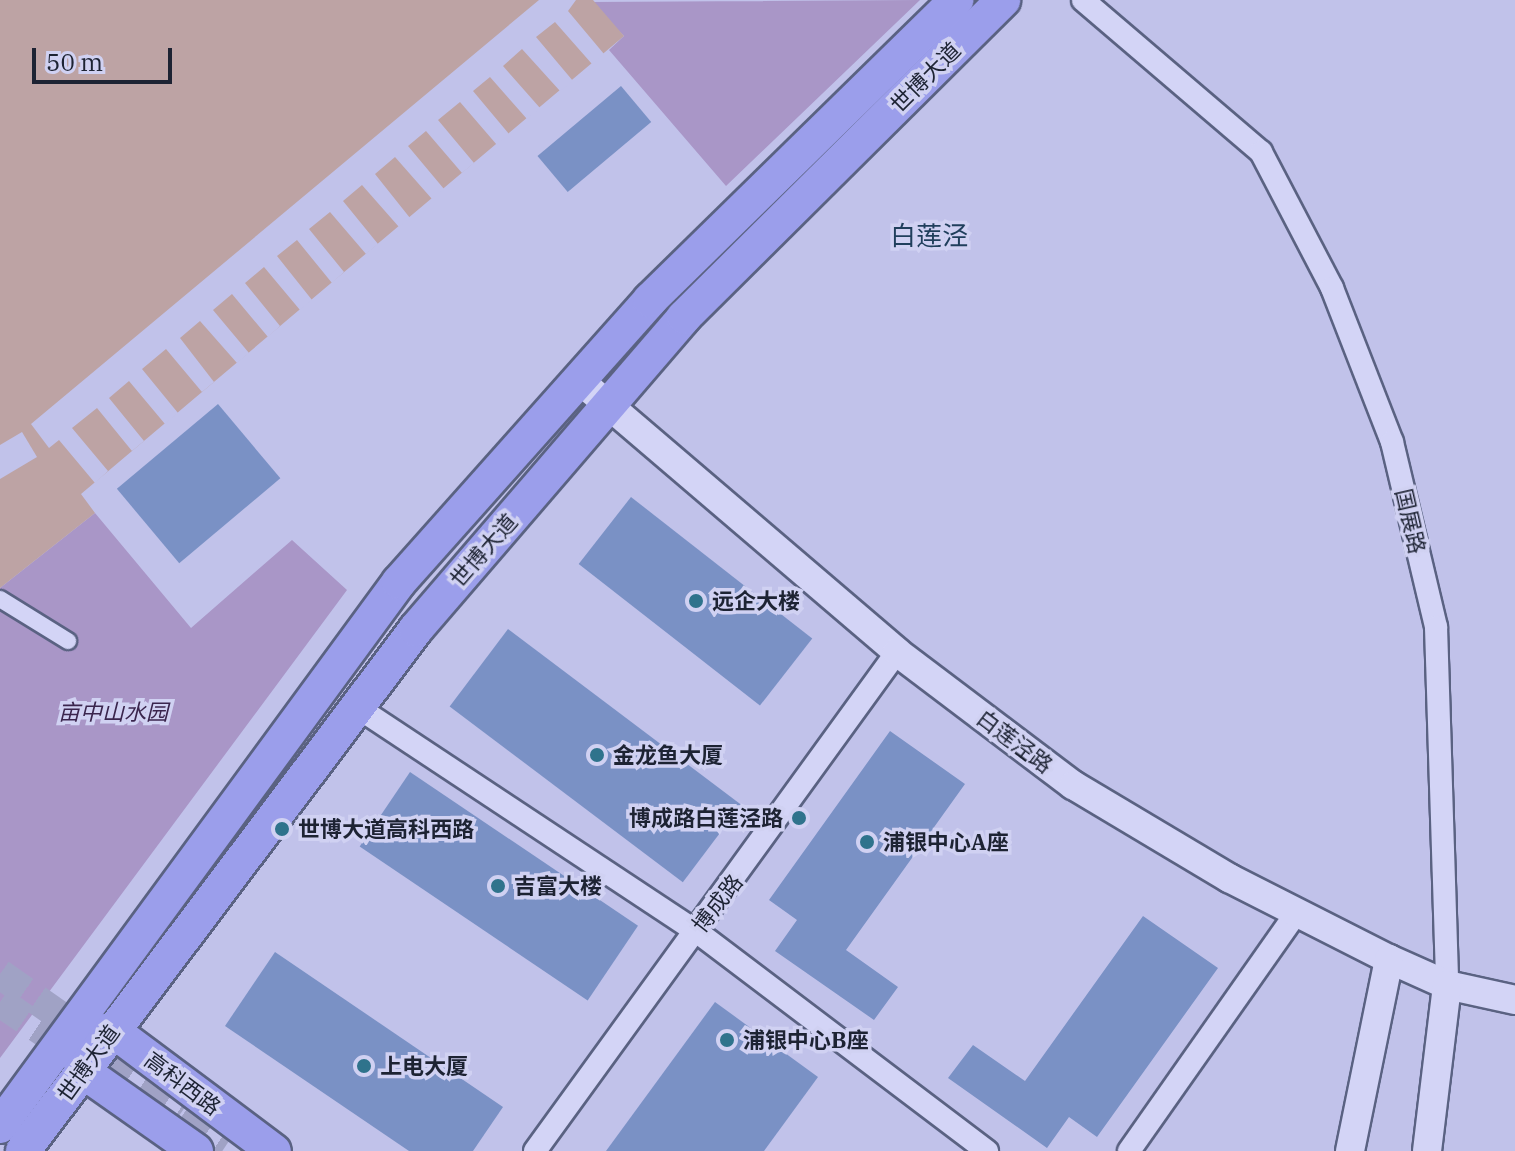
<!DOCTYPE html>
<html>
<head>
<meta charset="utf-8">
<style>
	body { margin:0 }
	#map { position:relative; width:1515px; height:1151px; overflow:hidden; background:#c1c2ea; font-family:"IBM Plex Serif","Noto Sans SC",serif }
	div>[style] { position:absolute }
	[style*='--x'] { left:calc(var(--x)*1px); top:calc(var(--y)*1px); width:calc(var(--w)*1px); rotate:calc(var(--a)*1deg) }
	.green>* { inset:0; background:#a996c7 }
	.water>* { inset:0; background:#bda3a4 }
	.pier>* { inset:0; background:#c1c2ea }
	.building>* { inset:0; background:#7a91c5; transform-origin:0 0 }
	.secondary-tunnel>* { height:30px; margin-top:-15px; transform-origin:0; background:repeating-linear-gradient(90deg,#a0a2c5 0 30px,transparent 0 45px) }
	.roads { filter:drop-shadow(2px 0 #5a6282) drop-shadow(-2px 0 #5a6282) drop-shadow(0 2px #5a6282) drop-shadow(0 -2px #5a6282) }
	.pedestrian>* { height:16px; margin:-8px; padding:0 8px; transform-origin:8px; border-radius:8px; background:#d3d4f6 }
	.minor>* { height:22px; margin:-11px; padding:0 11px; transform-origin:11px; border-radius:11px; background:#d3d4f6 }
	.tertiary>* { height:28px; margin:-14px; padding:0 14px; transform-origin:14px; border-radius:14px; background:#d3d4f6 }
	.primary>* { height:34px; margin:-17px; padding:0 17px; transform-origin:17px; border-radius:17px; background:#9b9eeb }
	.dots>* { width:22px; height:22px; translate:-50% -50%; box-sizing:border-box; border:4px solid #d0d1f2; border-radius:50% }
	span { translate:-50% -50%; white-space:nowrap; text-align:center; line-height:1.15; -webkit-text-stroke:7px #d0d1f2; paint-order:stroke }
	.street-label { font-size:22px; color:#1d2333 }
	.poi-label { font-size:22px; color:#1d2333; font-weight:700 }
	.left { translate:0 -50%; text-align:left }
	.right { translate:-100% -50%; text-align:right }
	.park-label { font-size:22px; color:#3a254d; font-style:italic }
	.quarter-label { font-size:26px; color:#203f5c }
	.scale { position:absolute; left:32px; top:48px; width:140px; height:36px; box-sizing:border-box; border:4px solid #1d2333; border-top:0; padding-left:10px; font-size:24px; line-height:28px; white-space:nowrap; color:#1d2333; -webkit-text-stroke:6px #d0d1f2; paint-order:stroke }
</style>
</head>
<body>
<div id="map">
	<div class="green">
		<i style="clip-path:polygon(920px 0,726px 186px,609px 50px,624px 36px,591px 2px)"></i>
		<i style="clip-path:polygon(95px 513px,191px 628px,292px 540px,347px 590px,0 1058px,0 588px)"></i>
	</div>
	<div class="water">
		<i style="clip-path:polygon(0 0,593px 0,624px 36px,81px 494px,95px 513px,0 588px)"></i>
	</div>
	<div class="pier">
		<i style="clip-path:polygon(539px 0,576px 0,568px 11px,604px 54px,592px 64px,555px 22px,536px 37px,573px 81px,560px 91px,522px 49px,503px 66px,540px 108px,527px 119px,490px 77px,473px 91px,509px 134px,497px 145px,460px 102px,438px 120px,474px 163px,462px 173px,426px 131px,408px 146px,444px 189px,432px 199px,395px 157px,375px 174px,410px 218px,399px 227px,362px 185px,343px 201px,378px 244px,366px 254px,330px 212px,309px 229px,344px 272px,332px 283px,297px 240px,277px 256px,312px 300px,300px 310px,264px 267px,245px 283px,280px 326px,268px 337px,232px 294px,213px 310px,249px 353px,237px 363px,200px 321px,180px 338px,214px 382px,202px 392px,166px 349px,142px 369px,178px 413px,165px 424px,129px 381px,109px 398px,144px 441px,132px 451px,97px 408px,72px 428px,108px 471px,95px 483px,59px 440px,49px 448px,31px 424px)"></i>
		<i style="clip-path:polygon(22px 432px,37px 457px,0 479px,0 445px)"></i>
	</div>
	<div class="building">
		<i style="left:621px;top:86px;width:47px;height:109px;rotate:50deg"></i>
		<i style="left:218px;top:404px;width:97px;height:132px;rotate:50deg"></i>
		<i style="left:631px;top:497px;width:230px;height:85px;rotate:38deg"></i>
		<i style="left:508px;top:629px;width:292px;height:97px;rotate:37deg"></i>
		<i style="clip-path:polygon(890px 731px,965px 784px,846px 950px,898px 987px,874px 1020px,775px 951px,797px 920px,769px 900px)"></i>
		<i style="left:410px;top:772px;width:275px;height:90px;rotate:34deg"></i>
		<i style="clip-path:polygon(1143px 916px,1218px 968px,1097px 1137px,1069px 1117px,1047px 1148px,948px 1078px,973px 1045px,1025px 1081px)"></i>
		<i style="clip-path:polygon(275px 952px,503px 1107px,473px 1151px,409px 1151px,225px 1026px)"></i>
		<i style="clip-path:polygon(715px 1002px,818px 1077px,764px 1151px,606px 1151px)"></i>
	</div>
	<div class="secondary-tunnel">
		<i style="--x:0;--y:974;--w:228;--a:35"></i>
		<i style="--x:0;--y:1002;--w:98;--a:34.2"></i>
		<i style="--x:178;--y:1122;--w:53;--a:33.4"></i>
	</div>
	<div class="roads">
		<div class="pedestrian">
			<i style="--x:0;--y:599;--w:80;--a:31.7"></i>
		</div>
		<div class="minor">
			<i style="--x:1083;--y:0;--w:234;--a:40.5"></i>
			<i style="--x:1261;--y:152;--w:153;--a:62.4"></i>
			<i style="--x:1332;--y:288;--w:165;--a:68.7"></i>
			<i style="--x:1392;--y:442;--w:190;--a:76.6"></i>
			<i style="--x:1436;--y:627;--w:358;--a:88.2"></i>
			<i style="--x:357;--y:707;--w:406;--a:33.5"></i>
			<i style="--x:696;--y:931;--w:365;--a:37.1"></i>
			<i style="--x:535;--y:1151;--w:616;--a:-54.04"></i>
			<i style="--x:1129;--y:1151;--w:292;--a:-54.9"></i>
		</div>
		<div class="tertiary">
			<i style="--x:579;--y:380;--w:418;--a:40.5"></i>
			<i style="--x:897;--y:652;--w:221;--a:37.1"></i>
			<i style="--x:1073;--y:785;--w:182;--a:30.8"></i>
			<i style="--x:1229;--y:878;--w:179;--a:26.9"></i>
			<i style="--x:1389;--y:959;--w:64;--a:24.1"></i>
			<i style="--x:1447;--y:985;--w:70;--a:12.4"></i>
			<i style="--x:1350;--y:1151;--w:196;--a:-78.5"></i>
			<i style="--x:1427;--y:1151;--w:167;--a:-83.1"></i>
		</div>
		<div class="primary">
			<i style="--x:91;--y:1033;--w:21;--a:-8"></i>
			<i style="--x:112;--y:1030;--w:202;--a:36.8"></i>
			<i style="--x:76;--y:1050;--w:23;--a:70"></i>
			<i style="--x:84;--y:1072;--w:137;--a:35.2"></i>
			<i style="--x:0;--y:1126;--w:675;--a:-53.74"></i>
			<i style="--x:399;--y:582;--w:378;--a:-48.3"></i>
			<i style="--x:650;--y:300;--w:429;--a:-44.4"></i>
			<i style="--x:23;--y:1151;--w:653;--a:-53.02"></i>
			<i style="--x:416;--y:629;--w:411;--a:-49.3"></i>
			<i style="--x:684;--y:317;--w:450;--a:-44.8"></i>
		</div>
	</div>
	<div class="dots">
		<i style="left:696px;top:601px;background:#2f738c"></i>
		<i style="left:597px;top:755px;background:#2f738c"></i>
		<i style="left:799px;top:818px;background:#2f738c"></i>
		<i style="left:282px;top:829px;background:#2f738c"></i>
		<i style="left:867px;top:842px;background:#2f738c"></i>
		<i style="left:498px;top:886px;background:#2f738c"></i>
		<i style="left:727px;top:1040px;background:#2f738c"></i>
		<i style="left:364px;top:1066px;background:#2f738c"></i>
	</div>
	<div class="street-label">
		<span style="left:925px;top:77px;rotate:-45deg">世博大道</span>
		<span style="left:1411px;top:521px;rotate:77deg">国展路</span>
		<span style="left:483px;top:550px;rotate:-49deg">世博大道</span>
		<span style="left:1015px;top:741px;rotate:37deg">白莲泾路</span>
		<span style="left:717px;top:903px;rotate:-52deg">博成路</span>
		<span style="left:88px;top:1063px;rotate:-54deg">世博大道</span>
		<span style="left:183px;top:1083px;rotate:37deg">高科西路</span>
	</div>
	<div class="poi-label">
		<span class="left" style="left:712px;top:601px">远企大楼</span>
		<span class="left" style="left:613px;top:755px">金龙鱼大厦</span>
		<span class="right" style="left:783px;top:818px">博成路白莲泾路</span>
		<span class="left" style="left:298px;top:829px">世博大道高科西路</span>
		<span class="left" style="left:883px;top:842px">浦银中心A座</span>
		<span class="left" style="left:514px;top:886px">吉富大楼</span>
		<span class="left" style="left:743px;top:1040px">浦银中心B座</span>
		<span class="left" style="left:380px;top:1066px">上电大厦</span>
	</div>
	<div class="park-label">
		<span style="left:113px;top:712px">亩中山水园</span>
	</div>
	<div class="quarter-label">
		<span style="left:929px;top:236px">白莲泾</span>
	</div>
	<div class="scale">50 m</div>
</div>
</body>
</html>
